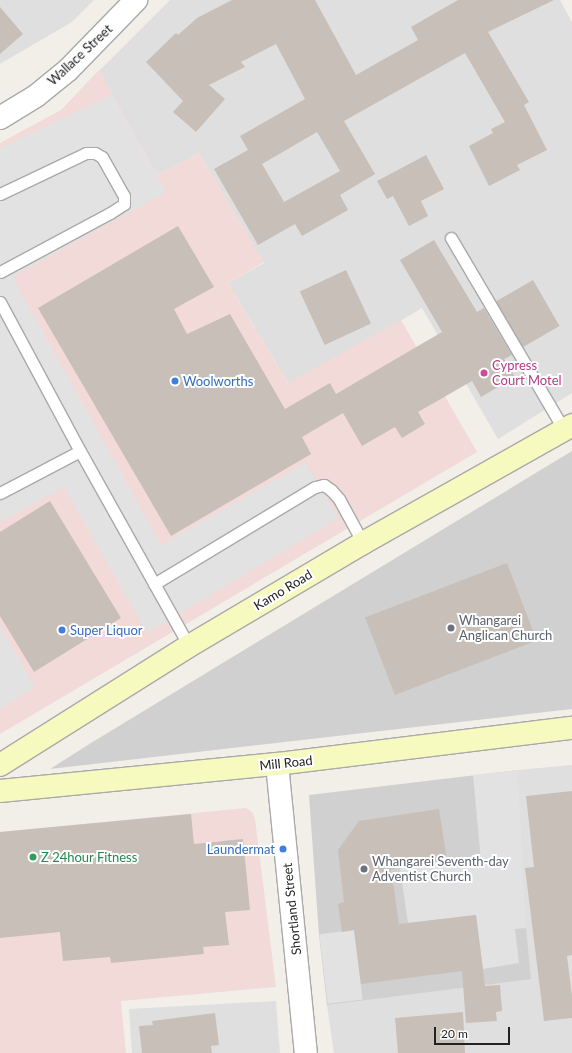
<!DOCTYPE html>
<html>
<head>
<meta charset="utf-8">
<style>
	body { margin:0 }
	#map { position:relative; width:572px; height:1053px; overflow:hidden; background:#f2efe9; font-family:Lato,sans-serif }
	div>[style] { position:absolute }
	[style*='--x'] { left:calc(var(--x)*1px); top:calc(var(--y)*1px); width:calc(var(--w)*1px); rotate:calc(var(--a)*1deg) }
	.residential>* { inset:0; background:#e0dfdf }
	.commercial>* { inset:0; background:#f2dad9 }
	.religious>* { inset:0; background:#d0d0d0 }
	.parking>* { inset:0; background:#e2e2e2; transform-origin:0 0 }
	.building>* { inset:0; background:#c7bfb8; transform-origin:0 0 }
	.roads { filter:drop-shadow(1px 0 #a9a9a9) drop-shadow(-1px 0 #a9a9a9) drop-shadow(0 1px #a9a9a9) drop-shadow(0 -1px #a9a9a9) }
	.lane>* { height:11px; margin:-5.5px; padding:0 5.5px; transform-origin:5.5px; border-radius:5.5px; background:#fff }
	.street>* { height:22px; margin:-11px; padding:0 11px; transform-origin:11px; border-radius:11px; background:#fff }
	.secondary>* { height:22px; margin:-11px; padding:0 11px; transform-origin:11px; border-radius:11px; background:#f7fabf }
	.dots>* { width:11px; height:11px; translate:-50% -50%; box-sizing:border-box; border:2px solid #fff; border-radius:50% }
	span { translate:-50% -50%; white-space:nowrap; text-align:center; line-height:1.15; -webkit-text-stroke:4px #fff; paint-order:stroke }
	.street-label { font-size:13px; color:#222 }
	.hotel-label { font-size:13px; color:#b23c85 }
	.left { translate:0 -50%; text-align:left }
	.shop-label { font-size:13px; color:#366cbe }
	.right { translate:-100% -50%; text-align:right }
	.worship-label { font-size:13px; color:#5b616d }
	.leisure-label { font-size:13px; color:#27864d }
	.scale { position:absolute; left:434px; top:1027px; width:76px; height:18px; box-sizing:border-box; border:2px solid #222; border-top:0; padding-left:5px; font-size:12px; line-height:14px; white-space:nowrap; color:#222; -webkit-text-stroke:3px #fff; paint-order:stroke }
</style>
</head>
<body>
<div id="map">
	<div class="residential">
		<i style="clip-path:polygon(0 0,94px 0,72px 22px,0 64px)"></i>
		<i style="clip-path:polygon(170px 0,560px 0,572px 22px,572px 393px,498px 439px,422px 308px,290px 386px,228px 283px,264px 263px,199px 153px,157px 175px,99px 71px)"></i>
		<i style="clip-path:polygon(572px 765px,572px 1053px,334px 1053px,327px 1005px,363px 999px,526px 928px,518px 770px)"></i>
		<i style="clip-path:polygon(276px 1001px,280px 1053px,132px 1053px,129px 1009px)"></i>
	</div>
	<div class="commercial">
		<i style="clip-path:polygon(99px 70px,157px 175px,199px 153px,264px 262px,228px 283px,288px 383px,401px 320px,477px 452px,0 734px,0 143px,61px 110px)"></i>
		<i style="clip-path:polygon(246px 808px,252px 812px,255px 819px,276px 987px,121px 1001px,126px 1053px,0 1053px,0 832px)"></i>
	</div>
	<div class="religious">
		<i style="clip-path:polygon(572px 451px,572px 709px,50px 769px,91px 743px)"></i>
		<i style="clip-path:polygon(518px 770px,526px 928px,531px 979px,327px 1005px,319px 935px,309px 795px)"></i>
	</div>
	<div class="parking">
		<i style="clip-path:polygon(112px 95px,166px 192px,12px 277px,161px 545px,305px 463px,339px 518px,147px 633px,64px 487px,0 522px,0 148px)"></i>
		<i style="clip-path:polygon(0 626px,35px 687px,0 709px)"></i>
		<i style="clip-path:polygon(518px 770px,526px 928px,515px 929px,519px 963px,483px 969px,476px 915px,408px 923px,400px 868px,447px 860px,454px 867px,481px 861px,473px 775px)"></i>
		<i style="left:354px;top:930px;width:70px;height:35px;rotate:83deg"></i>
	</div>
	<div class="building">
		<i style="clip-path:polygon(evenodd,232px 0,315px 0,356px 75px,418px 40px,411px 27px,458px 0,554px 0,488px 32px,529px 102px,524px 105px,547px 150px,517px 165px,520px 170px,489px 186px,469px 146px,493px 133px,491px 129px,505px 122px,465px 53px,344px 121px,375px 174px,340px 195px,348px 210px,302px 236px,295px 224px,258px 245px,214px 169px,248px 150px,240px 136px,305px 99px,276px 44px,241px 62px,245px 67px,209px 85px,225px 99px,196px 132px,173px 112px,183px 101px,146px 62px,176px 33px,178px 35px,197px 18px,232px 0,317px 132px,340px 171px,284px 202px,262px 164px,317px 132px)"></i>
		<i style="clip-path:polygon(0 7px,23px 34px,0 54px)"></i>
		<i style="clip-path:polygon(426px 155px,444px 189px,421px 201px,428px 216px,409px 226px,393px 196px,387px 199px,377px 181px)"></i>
		<i style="clip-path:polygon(178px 226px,214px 287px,174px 309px,187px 334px,230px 314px,285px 409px,330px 383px,336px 394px,442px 332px,400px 260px,434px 240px,477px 312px,484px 308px,512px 355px,504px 359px,515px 377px,481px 397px,472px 381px,418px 412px,425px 424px,402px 438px,395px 427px,362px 446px,343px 413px,302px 437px,311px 454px,171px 536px,38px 308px)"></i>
		<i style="left:346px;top:270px;width:59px;height:51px;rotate:65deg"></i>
		<i style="left:533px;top:280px;width:53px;height:43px;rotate:60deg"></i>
		<i style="clip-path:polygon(50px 501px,121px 618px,34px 672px,0 616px,0 532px)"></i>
		<i style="left:507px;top:563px;width:83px;height:152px;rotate:69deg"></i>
		<i style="clip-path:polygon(572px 791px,572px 955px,567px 956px,572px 996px,572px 1018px,544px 1021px,525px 868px,534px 867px,526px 796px)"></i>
		<i style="clip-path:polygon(439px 809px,447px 860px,391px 869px,399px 924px,476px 915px,485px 986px,500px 985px,502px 1011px,496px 1012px,497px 1021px,466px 1023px,462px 971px,361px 984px,354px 930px,342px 932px,338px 904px,344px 902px,338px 850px,359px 821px)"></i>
		<i style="clip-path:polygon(191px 814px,194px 844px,243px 839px,250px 910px,225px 912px,229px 945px,203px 947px,204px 954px,111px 963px,110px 957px,63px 961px,60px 932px,0 938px,0 832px)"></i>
		<i style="clip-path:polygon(463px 1012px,465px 1053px,398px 1053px,395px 1018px)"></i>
		<i style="clip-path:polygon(215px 1013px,219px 1045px,211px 1046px,212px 1053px,142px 1053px,139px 1026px,153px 1025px,152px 1021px)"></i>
	</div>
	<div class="roads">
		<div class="lane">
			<i style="--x:0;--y:194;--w:95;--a:-25.5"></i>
			<i style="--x:86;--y:153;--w:9;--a:0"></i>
			<i style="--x:95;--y:153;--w:8;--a:30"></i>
			<i style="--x:102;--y:157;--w:45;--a:60.6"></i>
			<i style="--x:124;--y:196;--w:8;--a:90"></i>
			<i style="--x:124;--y:204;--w:17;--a:147"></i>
			<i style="--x:110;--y:213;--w:125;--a:151.8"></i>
			<i style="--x:451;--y:238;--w:223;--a:59.5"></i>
			<i style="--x:0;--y:302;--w:169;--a:61.8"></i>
			<i style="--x:80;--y:451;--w:223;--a:60.8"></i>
			<i style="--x:0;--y:493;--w:90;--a:-27.7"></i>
			<i style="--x:154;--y:584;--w:188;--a:-31.1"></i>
			<i style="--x:315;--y:487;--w:9;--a:-13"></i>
			<i style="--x:324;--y:485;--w:9;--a:36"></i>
			<i style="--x:331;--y:490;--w:12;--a:48"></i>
			<i style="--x:339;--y:499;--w:50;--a:61.4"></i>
		</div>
		<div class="street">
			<i style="--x:0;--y:118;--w:42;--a:-31.4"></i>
			<i style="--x:36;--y:96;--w:41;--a:-39.1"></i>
			<i style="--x:68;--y:70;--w:98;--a:-45.8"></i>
			<i style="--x:277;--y:764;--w:290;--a:84.3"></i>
		</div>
		<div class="secondary">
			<i style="--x:0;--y:765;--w:223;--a:-32.2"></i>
			<i style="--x:189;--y:646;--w:202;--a:-30.6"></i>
			<i style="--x:363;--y:543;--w:240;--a:-29.4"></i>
			<i style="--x:0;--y:791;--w:278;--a:-5.6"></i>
			<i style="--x:277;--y:764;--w:297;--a:-7"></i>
		</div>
	</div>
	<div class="dots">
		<i style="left:484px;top:373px;background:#d1479c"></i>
		<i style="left:175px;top:381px;background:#3f7fe0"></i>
		<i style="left:451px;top:628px;background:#6b7280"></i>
		<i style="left:62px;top:630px;background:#3f7fe0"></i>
		<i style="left:283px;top:849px;background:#3f7fe0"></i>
		<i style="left:33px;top:857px;background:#2e9e5b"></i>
		<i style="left:364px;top:869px;background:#6b7280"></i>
	</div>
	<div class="street-label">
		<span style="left:80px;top:55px;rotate:-43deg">Wallace Street</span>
		<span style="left:283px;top:590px;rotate:-31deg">Kamo Road</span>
		<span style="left:286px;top:763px;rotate:-6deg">Mill Road</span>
		<span style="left:292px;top:909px;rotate:-96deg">Shortland Street</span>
	</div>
	<div class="hotel-label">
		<span class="left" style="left:492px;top:373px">Cypress<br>Court Motel</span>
	</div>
	<div class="shop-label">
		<span class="left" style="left:183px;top:381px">Woolworths</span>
		<span class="left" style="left:70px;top:630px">Super Liquor</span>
		<span class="right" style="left:275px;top:849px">Laundermat</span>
	</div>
	<div class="worship-label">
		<span class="left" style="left:459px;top:628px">Whangarei<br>Anglican Church</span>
		<span class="left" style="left:372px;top:869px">Whangarei Seventh-day<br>Adventist Church</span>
	</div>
	<div class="leisure-label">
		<span class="left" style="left:41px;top:857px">Z 24hour Fitness</span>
	</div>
	<div class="scale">20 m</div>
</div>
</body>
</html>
